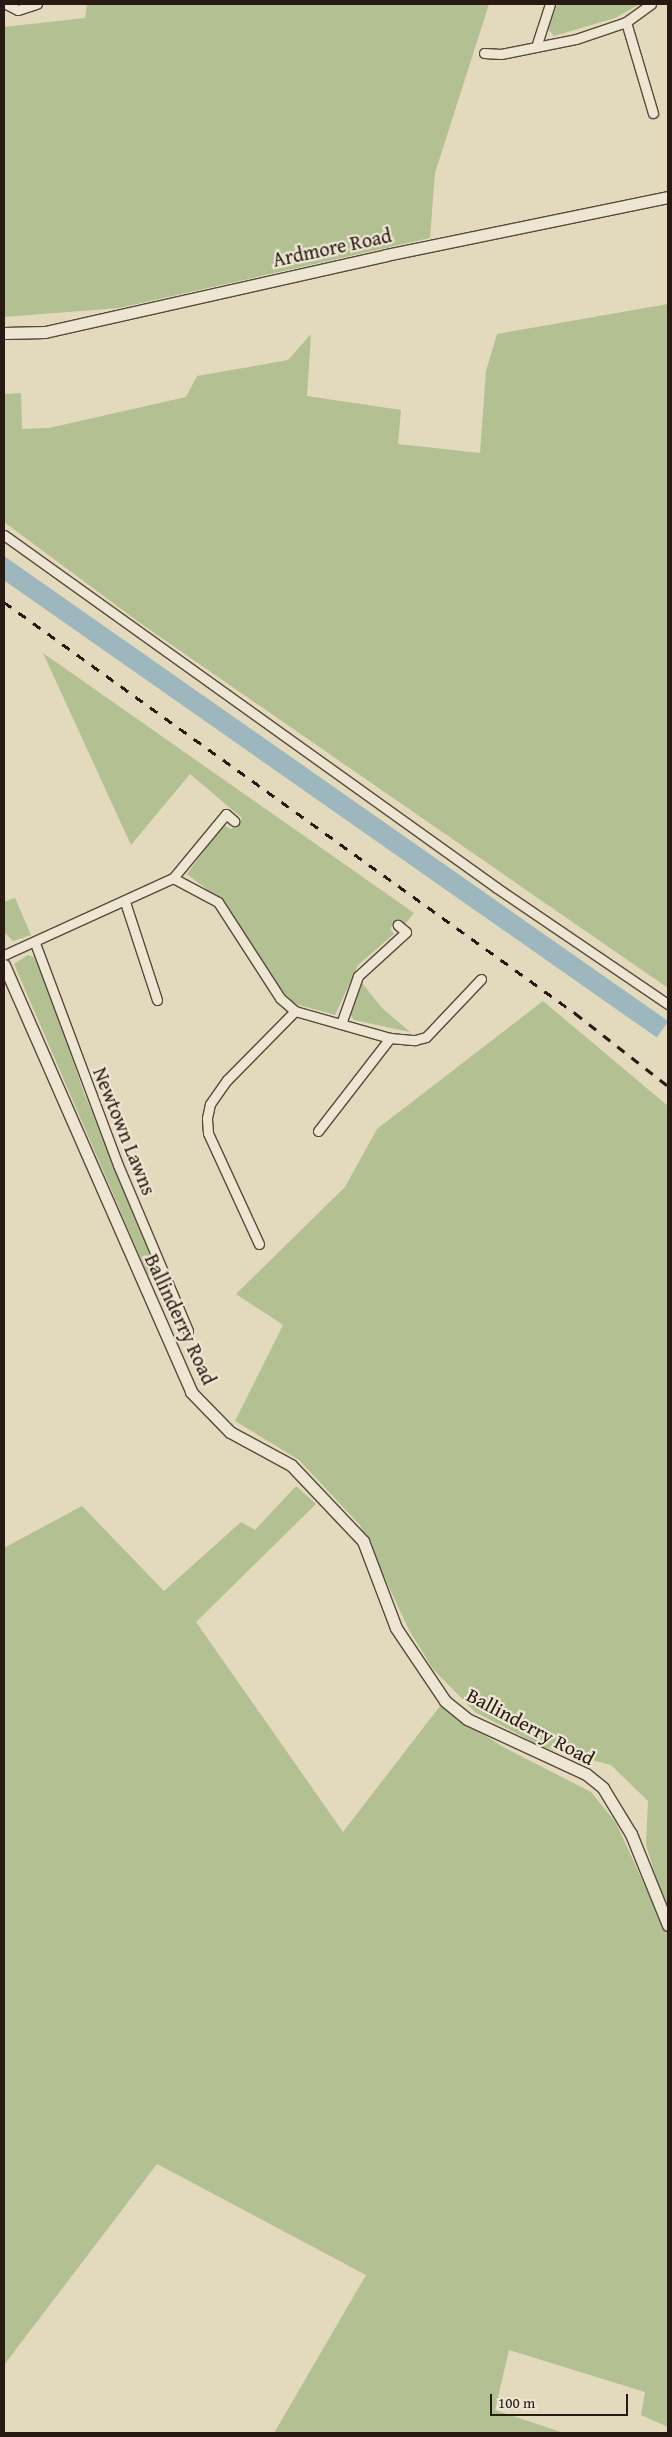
<!DOCTYPE html>
<html>
<head>
<meta charset="utf-8">
<style>
	body { margin:0 }
	#map { position:relative; width:672px; height:2437px; overflow:hidden; background:#e3d9bc; font-family:"Gentium Book Plus",serif }
	div>[style] { position:absolute }
	[style*='--x'] { left:calc(var(--x)*1px); top:calc(var(--y)*1px); width:calc(var(--w)*1px); rotate:calc(var(--a)*1deg) }
	.green>* { inset:0; background:#b2c092 }
	.water>* { inset:0; background:#9cb7bd; transform-origin:0 0 }
	.roads { filter:drop-shadow(1px 0 #574a3c) drop-shadow(-1px 0 #574a3c) drop-shadow(0 1px #574a3c) drop-shadow(0 -1px #574a3c) }
	.minor>* { height:9px; margin:-4.5px; padding:0 4.5px; transform-origin:4.5px; border-radius:4.5px; background:#ede6d3 }
	.tertiary>* { height:11px; margin:-5.5px; padding:0 5.5px; transform-origin:5.5px; border-radius:5.5px; background:#ede6d3 }
	.rail>* { height:2.5px; margin-top:-1.25px; transform-origin:0; background:repeating-linear-gradient(90deg,#281a12 0 9px,transparent 0 18px) }
	span { translate:-50% -50%; white-space:nowrap; text-align:center; line-height:1.15; -webkit-text-stroke:4.5px #ede6d3; paint-order:stroke }
	.street-label { font-size:20px; color:#281a12 }
	.frame { position:absolute; inset:0; border:5px solid #281a12; pointer-events:none }
	.scale { position:absolute; left:490px; top:2394px; width:138px; height:22px; box-sizing:border-box; border:2px solid #281a12; border-top:0; padding-left:6px; font-size:15px; line-height:18px; white-space:nowrap; color:#281a12; -webkit-text-stroke:4px #ede6d3; paint-order:stroke }
</style>
</head>
<body>
<div id="map">
	<div class="green">
		<i style="clip-path:polygon(87px 4px,489px 4px,435px 173px,430px 238px,119px 308px,4px 317px,4px 27px,85px 18px)"></i>
		<i style="clip-path:polygon(557px 4px,640px 4px,615px 18px,554px 36px,548px 29px)"></i>
		<i style="clip-path:polygon(668px 304px,668px 988px,140px 623px,4px 522px,4px 394px,21px 393px,22px 429px,49px 428px,186px 397px,197px 376px,288px 360px,311px 334px,307px 396px,401px 410px,398px 444px,480px 453px,486px 371px,497px 334px)"></i>
		<i style="clip-path:polygon(43px 653px,414px 913px,405px 924px,399px 919px,390px 928px,394px 934px,358px 965px,335px 1015px,295px 1004px,280px 989px,227px 905px,187px 874px,223px 825px,231px 829px,242px 818px,190px 774px,131px 845px)"></i>
		<i style="clip-path:polygon(15px 898px,31px 935px,13px 941px,4px 932px,4px 902px)"></i>
		<i style="clip-path:polygon(28px 955px,34px 957px,49px 990px,84px 1093px,159px 1270px,148px 1275px,14px 964px)"></i>
		<i style="clip-path:polygon(362px 983px,382px 1008px,410px 1032px,354px 1020px,350px 1014px)"></i>
		<i style="clip-path:polygon(543px 1001px,668px 1106px,668px 1915px,646px 1845px,648px 1801px,611px 1765px,543px 1747px,475px 1712px,433px 1669px,409px 1630px,360px 1525px,299px 1460px,235px 1421px,283px 1325px,236px 1294px,345px 1187px,377px 1129px)"></i>
		<i style="clip-path:polygon(296px 1486px,316px 1504px,196px 1622px,343px 1832px,440px 1706px,503px 1747px,591px 1792px,616px 1823px,668px 1936px,668px 2427px,641px 2415px,645px 2392px,509px 2350px,495px 2410px,564px 2433px,274px 2433px,366px 2275px,157px 2164px,4px 2365px,4px 1548px,82px 1506px,164px 1591px,241px 1522px,255px 1530px)"></i>
	</div>
	<div class="water">
		<i style="left:4px;top:556px;width:811px;height:20px;rotate:35deg"></i>
	</div>
	<div class="roads">
		<div class="minor">
			<i style="--x:6;--y:4;--w:13;--a:27"></i>
			<i style="--x:18;--y:10;--w:20;--a:-18"></i>
			<i style="--x:626;--y:22;--w:95;--a:73.5"></i>
			<i style="--x:536;--y:47;--w:45;--a:-72"></i>
			<i style="--x:484;--y:53;--w:17;--a:3"></i>
			<i style="--x:501;--y:54;--w:76;--a:-11.3"></i>
			<i style="--x:576;--y:39;--w:53;--a:-18.8"></i>
			<i style="--x:626;--y:22;--w:31;--a:-36"></i>
			<i style="--x:4;--y:535;--w:606;--a:35.6"></i>
			<i style="--x:497;--y:888;--w:207;--a:34.2"></i>
			<i style="--x:173;--y:878;--w:83;--a:-50.4"></i>
			<i style="--x:226;--y:814;--w:11;--a:41"></i>
			<i style="--x:125;--y:902;--w:103;--a:71.9"></i>
			<i style="--x:35;--y:943;--w:237;--a:69.5"></i>
			<i style="--x:118;--y:1165;--w:180;--a:67.1"></i>
			<i style="--x:4;--y:955;--w:186;--a:-24.5"></i>
			<i style="--x:173;--y:878;--w:51;--a:28.1"></i>
			<i style="--x:218;--y:902;--w:114;--a:57.1"></i>
			<i style="--x:280;--y:998;--w:20;--a:41"></i>
			<i style="--x:295;--y:1011;--w:99;--a:15.9"></i>
			<i style="--x:390;--y:1038;--w:25;--a:5"></i>
			<i style="--x:415;--y:1040;--w:11;--a:-15"></i>
			<i style="--x:426;--y:1037;--w:80;--a:-46.5"></i>
			<i style="--x:341;--y:1024;--w:51;--a:-70.5"></i>
			<i style="--x:358;--y:976;--w:65;--a:-42.5"></i>
			<i style="--x:406;--y:932;--w:11;--a:-139"></i>
			<i style="--x:318;--y:1131;--w:118;--a:-52.3"></i>
			<i style="--x:259;--y:1244;--w:122;--a:-114.7"></i>
			<i style="--x:208;--y:1133;--w:15;--a:-94"></i>
			<i style="--x:207;--y:1118;--w:14;--a:-78"></i>
			<i style="--x:210;--y:1104;--w:29;--a:-55"></i>
			<i style="--x:227;--y:1080;--w:97;--a:-45.4"></i>
		</div>
		<div class="tertiary">
			<i style="--x:4;--y:333;--w:41;--a:-1.4"></i>
			<i style="--x:45;--y:332;--w:350;--a:-12.7"></i>
			<i style="--x:386;--y:255;--w:288;--a:-11.6"></i>
			<i style="--x:4;--y:965;--w:466;--a:66.3"></i>
			<i style="--x:191;--y:1392;--w:56;--a:45.7"></i>
			<i style="--x:230;--y:1432;--w:69;--a:28.4"></i>
			<i style="--x:291;--y:1465;--w:105;--a:46.5"></i>
			<i style="--x:363;--y:1541;--w:93;--a:69.2"></i>
			<i style="--x:396;--y:1628;--w:88;--a:56.1"></i>
			<i style="--x:445;--y:1701;--w:28;--a:39"></i>
			<i style="--x:467;--y:1719;--w:131;--a:24.8"></i>
			<i style="--x:586;--y:1774;--w:22;--a:39"></i>
			<i style="--x:603;--y:1788;--w:54;--a:58.7"></i>
			<i style="--x:631;--y:1834;--w:98;--a:67.9"></i>
		</div>
	</div>
	<div class="rail">
		<i style="--x:4;--y:602;--w:704;--a:35.75"></i>
		<i style="--x:575;--y:1013;--w:118;--a:38.1"></i>
	</div>
	<div class="street-label">
		<span style="left:332px;top:247px;rotate:-12deg">Ardmore Road</span>
		<span style="left:125px;top:1131px;rotate:68deg">Newtown Lawns</span>
		<span style="left:181px;top:1319px;rotate:65deg">Ballinderry Road</span>
		<span style="left:531px;top:1726px;rotate:28deg">Ballinderry Road</span>
	</div>
	<div class="frame"></div>
	<div class="scale">100 m</div>
</div>
</body>
</html>
